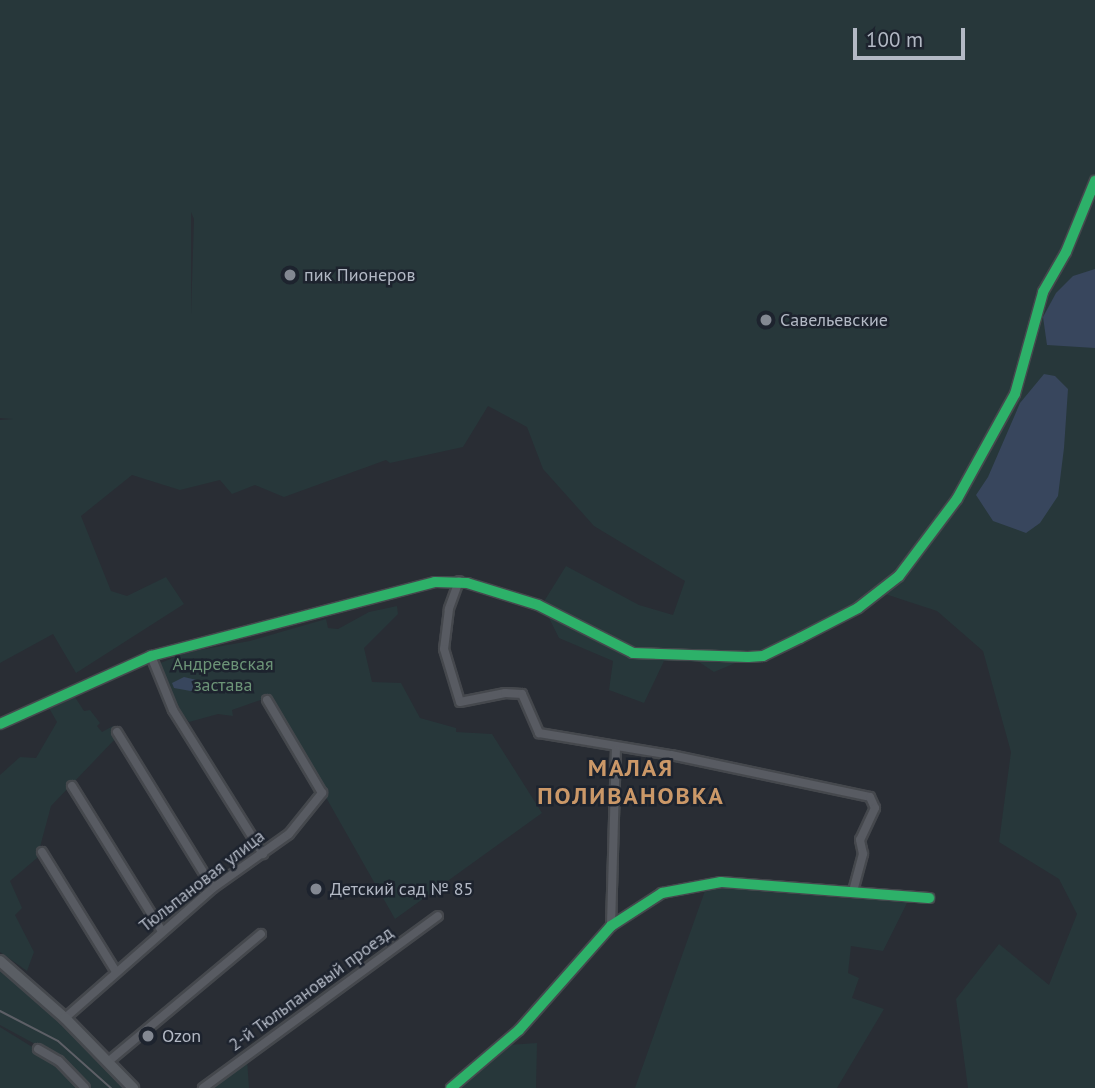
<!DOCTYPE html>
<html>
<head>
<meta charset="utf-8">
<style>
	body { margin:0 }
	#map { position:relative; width:1095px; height:1088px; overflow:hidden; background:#292d34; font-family:"PT Sans",sans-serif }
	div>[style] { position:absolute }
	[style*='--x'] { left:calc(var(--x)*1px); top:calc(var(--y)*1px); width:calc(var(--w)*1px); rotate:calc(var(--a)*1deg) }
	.green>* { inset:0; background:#27373a }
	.water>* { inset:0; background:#38465d }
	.roads { filter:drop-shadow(2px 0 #45484d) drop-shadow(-2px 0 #45484d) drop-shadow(0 2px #45484d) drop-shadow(0 -2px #45484d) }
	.minor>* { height:8px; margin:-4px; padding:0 4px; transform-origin:4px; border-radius:4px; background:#585b62 }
	.major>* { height:10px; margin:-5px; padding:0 5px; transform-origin:5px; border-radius:5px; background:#5a5e64 }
	.tram>* { height:2px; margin:-1px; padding:0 1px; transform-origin:1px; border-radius:1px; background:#5d5f66 }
	.cycleway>* { height:10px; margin:-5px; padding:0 5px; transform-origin:5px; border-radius:5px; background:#2db169 }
	.dots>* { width:19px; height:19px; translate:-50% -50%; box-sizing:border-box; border:4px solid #1d232e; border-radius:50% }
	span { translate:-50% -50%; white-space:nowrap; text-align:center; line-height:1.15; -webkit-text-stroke:5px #1d232e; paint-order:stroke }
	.poi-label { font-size:18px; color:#b3b9c5 }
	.left { translate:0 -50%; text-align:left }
	.park-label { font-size:18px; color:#6c9477 }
	.street-label { font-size:18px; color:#b3b9c5 }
	.district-label { font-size:24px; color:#cb9868; font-weight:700; letter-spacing:2px }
	.scale { position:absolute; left:853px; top:28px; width:112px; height:32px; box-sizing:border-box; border:4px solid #b3b9c5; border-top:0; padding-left:9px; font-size:21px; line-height:24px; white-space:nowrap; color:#b3b9c5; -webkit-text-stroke:5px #1d232e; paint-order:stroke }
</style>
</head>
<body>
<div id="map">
	<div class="green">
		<i style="clip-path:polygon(evenodd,0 0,1095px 0,1095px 1088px,968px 1088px,956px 999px,999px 944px,1049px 985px,1077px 914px,1059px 879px,999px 842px,1011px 752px,983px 651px,937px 611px,876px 591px,802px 635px,714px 672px,699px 662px,664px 661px,644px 703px,609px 690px,613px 661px,559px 638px,547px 614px,543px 603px,566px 566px,639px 605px,673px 615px,685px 581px,594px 526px,543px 469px,527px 427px,488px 406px,463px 447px,390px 463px,386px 460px,284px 497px,255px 485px,232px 494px,220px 480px,180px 490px,132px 475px,81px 516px,111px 591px,127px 596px,166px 577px,184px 604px,76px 673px,53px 634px,0 663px,0 420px,13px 419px,0 418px,0 0,191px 212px,194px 219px,191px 315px,191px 212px)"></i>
		<i style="clip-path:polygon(397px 606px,398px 614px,364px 648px,372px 682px,401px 683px,420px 718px,456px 728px,456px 732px,492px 734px,542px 813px,395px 919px,269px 697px,232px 710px,233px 716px,218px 714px,189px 722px,175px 705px,158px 664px,188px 652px,250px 641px,326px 619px,328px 628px,338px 629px,369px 612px)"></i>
		<i style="clip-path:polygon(73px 694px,84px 711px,90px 710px,100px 723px,97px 726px,102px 732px,113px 726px,116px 738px,51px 806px,37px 858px,10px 881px,22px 908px,15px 915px,34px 952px,27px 971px,0 952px,0 775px,20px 757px,36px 758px,57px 722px,49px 708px)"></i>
		<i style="clip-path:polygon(707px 885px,909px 899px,883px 951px,851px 946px,848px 973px,859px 978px,852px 998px,884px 1009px,837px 1088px,635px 1088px)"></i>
		<i style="clip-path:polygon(0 966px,55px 1012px,128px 1088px,88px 1088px,46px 1050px,0 1025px)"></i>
		<i style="clip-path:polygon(0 1027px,58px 1063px,82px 1088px,0 1088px)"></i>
		<i style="clip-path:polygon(537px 1043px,536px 1088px,456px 1088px,507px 1045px)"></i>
		<i style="clip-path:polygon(247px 1059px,249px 1088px,207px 1088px)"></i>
	</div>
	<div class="water">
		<i style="clip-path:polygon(1095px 269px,1095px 348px,1047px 345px,1043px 317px,1056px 293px,1073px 276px)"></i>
		<i style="clip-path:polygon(1044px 374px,1055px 376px,1068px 389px,1064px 448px,1058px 496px,1040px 523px,1026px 533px,993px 521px,976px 495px,988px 477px,1020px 403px)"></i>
		<i style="clip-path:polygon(184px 677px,201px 681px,196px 692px,174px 688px,172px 683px)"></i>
	</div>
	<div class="roads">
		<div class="minor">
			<i style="--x:459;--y:581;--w:30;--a:110"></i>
			<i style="--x:449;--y:609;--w:40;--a:97.1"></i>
			<i style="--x:444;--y:649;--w:55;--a:73.2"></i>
			<i style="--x:460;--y:702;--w:46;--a:-11.3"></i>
			<i style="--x:505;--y:693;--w:17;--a:3"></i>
			<i style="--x:522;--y:694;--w:43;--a:66.4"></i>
			<i style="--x:539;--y:733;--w:134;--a:9.5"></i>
			<i style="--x:671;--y:755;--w:203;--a:11.9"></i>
			<i style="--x:870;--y:797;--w:12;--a:66"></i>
			<i style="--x:875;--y:808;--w:35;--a:115"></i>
			<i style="--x:860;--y:840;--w:14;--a:78"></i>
			<i style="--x:863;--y:854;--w:39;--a:105"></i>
			<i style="--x:151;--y:656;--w:58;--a:67.8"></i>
			<i style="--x:173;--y:710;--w:170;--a:58"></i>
			<i style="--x:0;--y:724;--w:166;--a:-24.2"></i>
			<i style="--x:151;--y:656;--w:293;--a:-14.6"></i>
			<i style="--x:435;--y:582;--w:32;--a:2"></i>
			<i style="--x:467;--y:583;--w:74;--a:17.2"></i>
			<i style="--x:538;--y:605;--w:106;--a:26.8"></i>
			<i style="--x:633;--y:653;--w:115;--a:2"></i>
			<i style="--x:748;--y:657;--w:15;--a:-4"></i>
			<i style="--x:763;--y:656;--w:41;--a:-25.9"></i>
			<i style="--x:800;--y:638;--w:65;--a:-27.3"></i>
			<i style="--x:858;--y:608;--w:52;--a:-38"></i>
			<i style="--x:899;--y:576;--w:96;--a:-53"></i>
			<i style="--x:957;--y:499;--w:120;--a:-61.1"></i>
			<i style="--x:1015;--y:394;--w:106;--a:-74.6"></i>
			<i style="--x:1043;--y:292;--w:46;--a:-60.1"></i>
			<i style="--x:1066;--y:252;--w:77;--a:-67.8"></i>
			<i style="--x:117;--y:732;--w:183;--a:58.4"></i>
			<i style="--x:72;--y:786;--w:171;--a:58.2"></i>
			<i style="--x:42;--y:852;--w:141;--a:58.3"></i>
			<i style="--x:611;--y:926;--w:176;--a:-88.4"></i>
			<i style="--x:65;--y:1018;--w:197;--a:-41.3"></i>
			<i style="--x:213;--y:888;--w:93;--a:-35.4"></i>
			<i style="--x:289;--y:834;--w:53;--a:-51.2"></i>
			<i style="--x:322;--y:793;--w:108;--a:-120.6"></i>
			<i style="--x:38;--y:1049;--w:24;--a:30"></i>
			<i style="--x:59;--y:1061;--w:37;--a:46"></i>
			<i style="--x:109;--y:1061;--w:198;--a:-39.9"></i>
			<i style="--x:203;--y:1088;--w:291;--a:-36.2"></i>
			<i style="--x:451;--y:1088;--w:89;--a:-40.5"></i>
			<i style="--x:519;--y:1030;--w:139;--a:-48.5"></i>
			<i style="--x:611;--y:926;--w:61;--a:-32.9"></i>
			<i style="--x:662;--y:893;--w:60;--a:-10.6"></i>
			<i style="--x:721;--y:882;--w:209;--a:4.4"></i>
		</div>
		<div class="major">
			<i style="--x:0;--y:961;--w:86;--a:41.2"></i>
			<i style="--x:65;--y:1018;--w:98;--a:45.8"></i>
		</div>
	</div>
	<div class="tram">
		<i style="--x:0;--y:1011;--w:65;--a:27.3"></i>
		<i style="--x:58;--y:1041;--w:71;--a:41.6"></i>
	</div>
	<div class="cycleway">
		<i style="--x:0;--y:724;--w:166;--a:-24.2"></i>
		<i style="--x:151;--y:656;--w:293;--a:-14.6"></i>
		<i style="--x:435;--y:582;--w:32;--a:2"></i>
		<i style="--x:467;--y:583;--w:74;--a:17.2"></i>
		<i style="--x:538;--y:605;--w:106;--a:26.8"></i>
		<i style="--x:633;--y:653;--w:115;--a:2"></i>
		<i style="--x:748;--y:657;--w:15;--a:-4"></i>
		<i style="--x:763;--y:656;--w:41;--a:-25.9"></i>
		<i style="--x:800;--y:638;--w:65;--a:-27.3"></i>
		<i style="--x:858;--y:608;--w:52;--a:-38"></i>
		<i style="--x:899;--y:576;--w:96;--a:-53"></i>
		<i style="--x:957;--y:499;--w:120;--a:-61.1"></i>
		<i style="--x:1015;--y:394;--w:106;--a:-74.6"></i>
		<i style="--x:1043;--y:292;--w:46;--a:-60.1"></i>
		<i style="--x:1066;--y:252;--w:77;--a:-67.8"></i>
		<i style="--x:451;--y:1088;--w:89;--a:-40.5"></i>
		<i style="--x:519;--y:1030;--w:139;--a:-48.5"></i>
		<i style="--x:611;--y:926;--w:61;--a:-32.9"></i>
		<i style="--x:662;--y:893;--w:60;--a:-10.6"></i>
		<i style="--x:721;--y:882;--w:209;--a:4.4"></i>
	</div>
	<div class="dots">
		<i style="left:290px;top:275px;background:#838892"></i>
		<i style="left:766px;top:320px;background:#838892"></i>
		<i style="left:316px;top:889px;background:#838892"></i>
		<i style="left:148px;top:1036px;background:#838892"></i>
	</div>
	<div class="poi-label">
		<span class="left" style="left:304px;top:275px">пик Пионеров</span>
		<span class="left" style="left:780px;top:320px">Савельевские</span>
		<span class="left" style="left:330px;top:889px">Детский сад № 85</span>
		<span class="left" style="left:162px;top:1036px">Ozon</span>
	</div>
	<div class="park-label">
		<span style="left:223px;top:675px">Андреевская<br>застава</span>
	</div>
	<div class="street-label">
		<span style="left:202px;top:881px;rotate:-38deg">Тюльпановая улица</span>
		<span style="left:311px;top:989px;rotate:-36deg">2-й Тюльпановый проезд</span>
	</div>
	<div class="district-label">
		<span style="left:631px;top:782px">МАЛАЯ<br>ПОЛИВАНОВКА</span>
	</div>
	<div class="scale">100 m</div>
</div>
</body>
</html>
